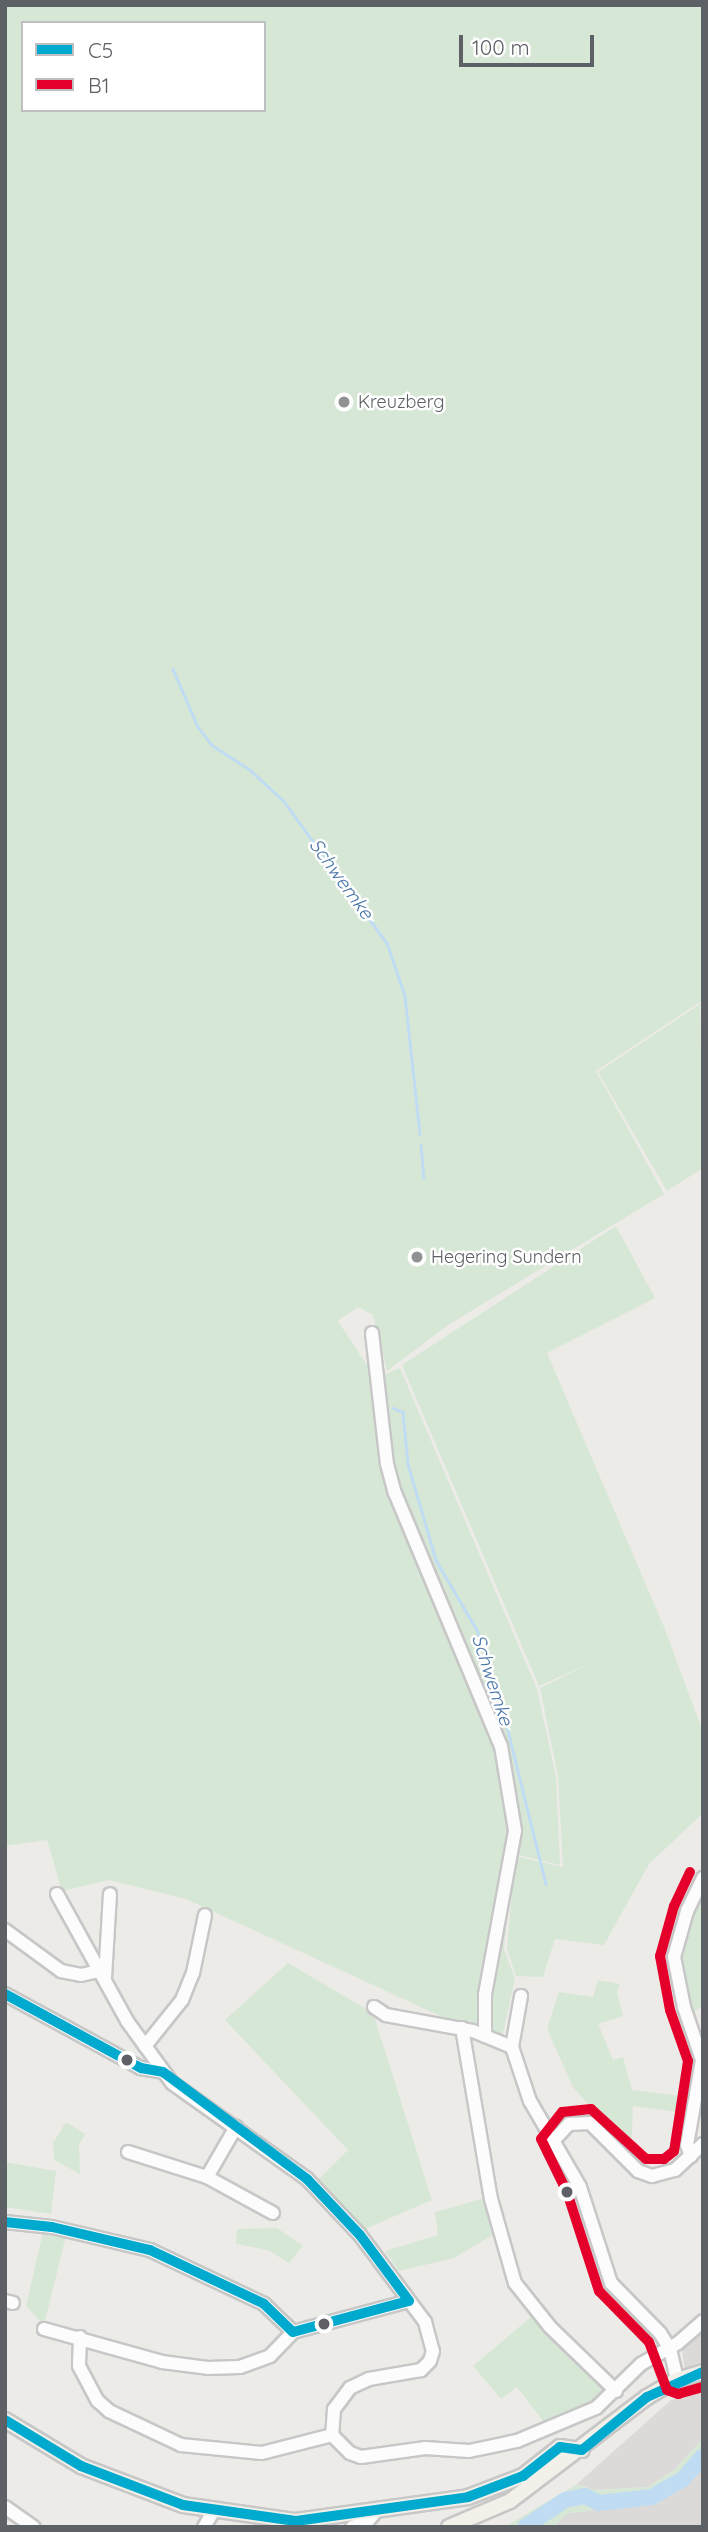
<!DOCTYPE html>
<html>
<head>
<meta charset="utf-8">
<style>
	body { margin:0 }
	#map { position:relative; width:708px; height:2532px; overflow:hidden; background:#ecebe8; font-family:Quicksand,sans-serif }
	div>[style] { position:absolute }
	[style*='--x'] { left:calc(var(--x)*1px); top:calc(var(--y)*1px); width:calc(var(--w)*1px); rotate:calc(var(--a)*1deg) }
	.industrial>* { inset:0; background:#dcdad8 }
	.green>* { inset:0; background:#d7e7d5 }
	.stream>* { height:2.5px; margin:-1.25px; padding:0 1.25px; transform-origin:1.25px; border-radius:1.25px; background:#c0dcf2 }
	.river>* { height:16px; margin:-8px; padding:0 8px; transform-origin:8px; border-radius:8px; background:#c0dcf2 }
	.roads { filter:drop-shadow(2px 0 #c7c7c7) drop-shadow(-2px 0 #c7c7c7) drop-shadow(0 2px #c7c7c7) drop-shadow(0 -2px #c7c7c7) }
	.minor>* { height:12px; margin:-6px; padding:0 6px; transform-origin:6px; border-radius:6px; background:#fcfcfc }
	.major>* { height:14px; margin:-7px; padding:0 7px; transform-origin:7px; border-radius:7px; background:#f2f0e9 }
	.bus-1>* { height:10px; margin:-5px; padding:0 5px; transform-origin:5px; border-radius:5px; background:#00a9ce }
	.bus-2>* { height:10px; margin:-5px; padding:0 5px; transform-origin:5px; border-radius:5px; background:#e4002b }
	.dots>* { width:19px; height:19px; translate:-50% -50%; box-sizing:border-box; border:4px solid #fff; border-radius:50% }
	span { translate:-50% -50%; white-space:nowrap; text-align:center; line-height:1.15; -webkit-text-stroke:5px #fff; paint-order:stroke }
	.poi-label { font-size:18px; color:#5d6065 }
	.left { translate:0 -50%; text-align:left }
	.water-label { font-size:19px; color:#4b77a8; font-style:italic }
	.frame { position:absolute; inset:0; border:7px solid #5d6065; pointer-events:none }
	.legend { position:absolute; left:21px; top:21px; width:245px; height:91px; box-sizing:border-box; background:#fff; border:2px solid #bebfc1; margin:0; padding:9px 12px; list-style:none; font-size:21px; color:#5d6065 }
	.legend li { display:flex; align-items:center; gap:14px; height:35px }
	.legend b { width:35px; border:2px solid #bebfc1 }
	.scale { position:absolute; left:459px; top:35px; width:135px; height:32px; box-sizing:border-box; border:4px solid #5d6065; border-top:0; padding-left:9px; font-size:21px; line-height:24px; white-space:nowrap; color:#5d6065; -webkit-text-stroke:5px #fff; paint-order:stroke }
</style>
</head>
<body>
<div id="map">
	<div class="industrial">
		<i style="clip-path:polygon(703px 2324px,703px 2368px,685px 2371px,682px 2350px)"></i>
		<i style="clip-path:polygon(703px 2388px,703px 2439px,674px 2470px,648px 2487px,594px 2490px,577px 2484px,671px 2400px)"></i>
		<i style="clip-path:polygon(703px 2468px,703px 2527px,553px 2527px,568px 2513px,657px 2504px)"></i>
	</div>
	<div class="green">
		<i style="clip-path:polygon(evenodd,5px 5px,703px 5px,703px 1005px,700px 1002px,596px 1071px,664px 1194px,448px 1325px,387px 1371px,373px 1315px,358px 1307px,338px 1321px,370px 1370px,372px 1380px,400px 1368px,537px 1689px,556px 1777px,560px 1865px,514px 1854px,504px 1949px,515px 1979px,502px 2037px,473px 2031px,186px 1899px,109px 1880px,62px 1891px,47px 1840px,5px 1846px,5px 5px,23px 23px,264px 23px,264px 110px,23px 110px,23px 23px)"></i>
		<i style="clip-path:polygon(700px 1004px,703px 1168px,667px 1191px,598px 1072px)"></i>
		<i style="clip-path:polygon(616px 1226px,655px 1298px,547px 1353px,664px 1627px,703px 1732px,703px 1813px,649px 1864px,604px 1945px,555px 1939px,543px 1977px,516px 1976px,507px 1949px,515px 1856px,563px 1867px,558px 1776px,540px 1688px,593px 1662px,539px 1686px,402px 1365px)"></i>
		<i style="clip-path:polygon(703px 1899px,703px 2005px,689px 2016px,678px 1963px,684px 1922px)"></i>
		<i style="clip-path:polygon(288px 1963px,373px 2013px,432px 2200px,365px 2229px,317px 2181px,348px 2150px,225px 2020px)"></i>
		<i style="clip-path:polygon(598px 1980px,620px 1984px,617px 1992px,623px 2016px,598px 2024px,613px 2060px,623px 2057px,632px 2090px,691px 2097px,686px 2113px,633px 2106px,631px 2154px,573px 2087px,547px 2029px,559px 1992px,593px 1997px)"></i>
		<i style="clip-path:polygon(66px 2122px,85px 2134px,79px 2145px,80px 2174px,54px 2160px,53px 2143px)"></i>
		<i style="clip-path:polygon(5px 2162px,56px 2171px,51px 2214px,5px 2207px)"></i>
		<i style="clip-path:polygon(485px 2198px,494px 2234px,454px 2258px,399px 2271px,385px 2251px,438px 2235px,435px 2212px)"></i>
		<i style="clip-path:polygon(277px 2228px,303px 2246px,289px 2263px,268px 2250px,236px 2244px,237px 2229px)"></i>
		<i style="clip-path:polygon(43px 2232px,66px 2236px,44px 2325px,26px 2306px)"></i>
		<i style="clip-path:polygon(532px 2316px,609px 2389px,589px 2406px,546px 2425px,517px 2387px,501px 2399px,473px 2366px)"></i>
		<i style="clip-path:polygon(703px 2439px,703px 2468px,657px 2504px,568px 2513px,553px 2527px,504px 2527px,577px 2484px,594px 2490px,648px 2487px,674px 2470px)"></i>
	</div>
	<div class="stream">
		<i style="--x:173;--y:669;--w:63;--a:66.7"></i>
		<i style="--x:198;--y:727;--w:23;--a:52"></i>
		<i style="--x:212;--y:745;--w:44;--a:33"></i>
		<i style="--x:249;--y:769;--w:46;--a:42.4"></i>
		<i style="--x:283;--y:800;--w:177;--a:54"></i>
		<i style="--x:387;--y:943;--w:56;--a:71.2"></i>
		<i style="--x:405;--y:996;--w:139;--a:83.8"></i>
		<i style="--x:421;--y:1145;--w:33;--a:85"></i>
		<i style="--x:393;--y:1408;--w:11;--a:22"></i>
		<i style="--x:403;--y:1412;--w:52;--a:84.5"></i>
		<i style="--x:408;--y:1464;--w:100;--a:73.7"></i>
		<i style="--x:436;--y:1560;--w:81;--a:59.6"></i>
		<i style="--x:477;--y:1630;--w:64;--a:70.7"></i>
		<i style="--x:498;--y:1690;--w:200;--a:76.1"></i>
	</div>
	<div class="river">
		<i style="--x:525;--y:2527;--w:48;--a:-34"></i>
		<i style="--x:565;--y:2500;--w:20;--a:-11"></i>
		<i style="--x:585;--y:2496;--w:16;--a:27"></i>
		<i style="--x:599;--y:2503;--w:53;--a:-6.5"></i>
		<i style="--x:652;--y:2497;--w:36;--a:-30"></i>
		<i style="--x:683;--y:2479;--w:30;--a:-49"></i>
	</div>
	<div class="roads">
		<div class="minor">
			<i style="--x:372;--y:1333;--w:132;--a:83.5"></i>
			<i style="--x:387;--y:1464;--w:30;--a:75"></i>
			<i style="--x:395;--y:1493;--w:274;--a:67.3"></i>
			<i style="--x:501;--y:1746;--w:86;--a:80.6"></i>
			<i style="--x:515;--y:1831;--w:167;--a:100.4"></i>
			<i style="--x:485;--y:1995;--w:41;--a:90"></i>
			<i style="--x:57;--y:1894;--w:145;--a:61.1"></i>
			<i style="--x:127;--y:2021;--w:77;--a:54"></i>
			<i style="--x:172;--y:2083;--w:166;--a:35.4"></i>
			<i style="--x:307;--y:2179;--w:77;--a:46.6"></i>
			<i style="--x:360;--y:2235;--w:109;--a:53.2"></i>
			<i style="--x:425;--y:2322;--w:30;--a:75"></i>
			<i style="--x:433;--y:2351;--w:10;--a:107"></i>
			<i style="--x:430;--y:2361;--w:13;--a:135"></i>
			<i style="--x:421;--y:2370;--w:53;--a:170.2"></i>
			<i style="--x:369;--y:2379;--w:21;--a:155"></i>
			<i style="--x:350;--y:2388;--w:26;--a:127"></i>
			<i style="--x:334;--y:2409;--w:26;--a:94"></i>
			<i style="--x:5;--y:1930;--w:69;--a:36.2"></i>
			<i style="--x:61;--y:1971;--w:20;--a:11"></i>
			<i style="--x:81;--y:1975;--w:22;--a:-13"></i>
			<i style="--x:105;--y:1978;--w:84;--a:-86.6"></i>
			<i style="--x:5;--y:1994;--w:155;--a:28.6"></i>
			<i style="--x:141;--y:2068;--w:22;--a:10"></i>
			<i style="--x:521;--y:1996;--w:52;--a:100"></i>
			<i style="--x:512;--y:2047;--w:57;--a:71.6"></i>
			<i style="--x:530;--y:2101;--w:99;--a:59.8"></i>
			<i style="--x:580;--y:2187;--w:101;--a:72.1"></i>
			<i style="--x:611;--y:2283;--w:70;--a:45.6"></i>
			<i style="--x:660;--y:2333;--w:19;--a:58"></i>
			<i style="--x:670;--y:2349;--w:32;--a:77"></i>
			<i style="--x:374;--y:2007;--w:14;--a:34"></i>
			<i style="--x:386;--y:2015;--w:88;--a:10.4"></i>
			<i style="--x:473;--y:2031;--w:42;--a:22.3"></i>
			<i style="--x:462;--y:2028;--w:173;--a:80.4"></i>
			<i style="--x:491;--y:2199;--w:87;--a:74.1"></i>
			<i style="--x:515;--y:2283;--w:56;--a:51.5"></i>
			<i style="--x:550;--y:2327;--w:92;--a:44.1"></i>
			<i style="--x:145;--y:2046;--w:59;--a:-51.2"></i>
			<i style="--x:182;--y:2000;--w:29;--a:-68"></i>
			<i style="--x:193;--y:1973;--w:59;--a:-78.3"></i>
			<i style="--x:555;--y:2139;--w:21;--a:-47"></i>
			<i style="--x:569;--y:2124;--w:21;--a:-3"></i>
			<i style="--x:590;--y:2123;--w:68;--a:45"></i>
			<i style="--x:638;--y:2171;--w:15;--a:20"></i>
			<i style="--x:652;--y:2176;--w:24;--a:-15"></i>
			<i style="--x:675;--y:2170;--w:38;--a:-43"></i>
			<i style="--x:128;--y:2152;--w:83;--a:17.6"></i>
			<i style="--x:207;--y:2177;--w:75;--a:28.6"></i>
			<i style="--x:691;--y:2156;--w:12;--a:-110"></i>
			<i style="--x:687;--y:2145;--w:86;--a:-80"></i>
			<i style="--x:702;--y:2060;--w:56;--a:-108.8"></i>
			<i style="--x:684;--y:2007;--w:51;--a:-101.3"></i>
			<i style="--x:674;--y:1957;--w:48;--a:-74.2"></i>
			<i style="--x:687;--y:1911;--w:37;--a:-64"></i>
			<i style="--x:207;--y:2177;--w:58;--a:-59.9"></i>
			<i style="--x:5;--y:2222;--w:47;--a:6.1"></i>
			<i style="--x:52;--y:2227;--w:101;--a:13.2"></i>
			<i style="--x:150;--y:2250;--w:126;--a:25.3"></i>
			<i style="--x:264;--y:2304;--w:40;--a:44"></i>
			<i style="--x:293;--y:2332;--w:120;--a:-15"></i>
			<i style="--x:5;--y:2301;--w:8;--a:14"></i>
			<i style="--x:44;--y:2329;--w:123;--a:15.6"></i>
			<i style="--x:162;--y:2362;--w:46;--a:7.4"></i>
			<i style="--x:208;--y:2368;--w:32;--a:-2"></i>
			<i style="--x:240;--y:2367;--w:32;--a:-20"></i>
			<i style="--x:270;--y:2356;--w:33;--a:-46"></i>
			<i style="--x:80;--y:2337;--w:29;--a:92"></i>
			<i style="--x:79;--y:2366;--w:40;--a:62"></i>
			<i style="--x:98;--y:2401;--w:15;--a:42"></i>
			<i style="--x:109;--y:2411;--w:80;--a:25.3"></i>
			<i style="--x:181;--y:2445;--w:81;--a:5.6"></i>
			<i style="--x:262;--y:2453;--w:72;--a:-14.4"></i>
			<i style="--x:332;--y:2435;--w:25;--a:45"></i>
			<i style="--x:350;--y:2453;--w:12;--a:20"></i>
			<i style="--x:361;--y:2457;--w:65;--a:-8"></i>
			<i style="--x:425;--y:2448;--w:44;--a:3.9"></i>
			<i style="--x:469;--y:2451;--w:49;--a:-11.8"></i>
			<i style="--x:517;--y:2441;--w:86;--a:-22.7"></i>
			<i style="--x:596;--y:2408;--w:63;--a:-44.4"></i>
			<i style="--x:641;--y:2364;--w:43;--a:-29.6"></i>
			<i style="--x:678;--y:2343;--w:33;--a:-41"></i>
			<i style="--x:5;--y:2507;--w:35;--a:35"></i>
			<i style="--x:204;--y:2527;--w:17;--a:-59"></i>
			<i style="--x:352;--y:2527;--w:17;--a:-21"></i>
			<i style="--x:368;--y:2521;--w:16;--a:-50"></i>
		</div>
		<div class="major">
			<i style="--x:5;--y:2420;--w:89;--a:31.2"></i>
			<i style="--x:81;--y:2466;--w:109;--a:20.9"></i>
			<i style="--x:183;--y:2505;--w:114;--a:8.1"></i>
			<i style="--x:296;--y:2521;--w:174;--a:-7.9"></i>
			<i style="--x:468;--y:2497;--w:59;--a:-20.9"></i>
			<i style="--x:523;--y:2476;--w:47;--a:-38.1"></i>
			<i style="--x:560;--y:2447;--w:22;--a:8"></i>
			<i style="--x:449;--y:2527;--w:66;--a:-23.1"></i>
			<i style="--x:510;--y:2501;--w:172;--a:-37.2"></i>
			<i style="--x:647;--y:2397;--w:34;--a:-30"></i>
			<i style="--x:677;--y:2380;--w:27;--a:-17"></i>
		</div>
	</div>
	<div class="bus-1">
		<i style="--x:5;--y:1994;--w:155;--a:28.6"></i>
		<i style="--x:141;--y:2068;--w:22;--a:10"></i>
		<i style="--x:163;--y:2072;--w:179;--a:36.6"></i>
		<i style="--x:307;--y:2179;--w:77;--a:46.6"></i>
		<i style="--x:360;--y:2235;--w:82;--a:53.4"></i>
		<i style="--x:5;--y:2222;--w:47;--a:6.1"></i>
		<i style="--x:52;--y:2227;--w:101;--a:13.2"></i>
		<i style="--x:150;--y:2250;--w:126;--a:25.3"></i>
		<i style="--x:264;--y:2304;--w:40;--a:44"></i>
		<i style="--x:293;--y:2332;--w:120;--a:-15"></i>
		<i style="--x:5;--y:2420;--w:89;--a:31.2"></i>
		<i style="--x:81;--y:2466;--w:109;--a:20.9"></i>
		<i style="--x:183;--y:2505;--w:114;--a:8.1"></i>
		<i style="--x:296;--y:2521;--w:174;--a:-7.9"></i>
		<i style="--x:468;--y:2497;--w:59;--a:-20.9"></i>
		<i style="--x:523;--y:2476;--w:47;--a:-38.1"></i>
		<i style="--x:560;--y:2447;--w:22;--a:8"></i>
		<i style="--x:582;--y:2450;--w:84;--a:-39.2"></i>
		<i style="--x:647;--y:2397;--w:61;--a:-24.1"></i>
	</div>
	<div class="bus-2">
		<i style="--x:690;--y:1872;--w:38;--a:115"></i>
		<i style="--x:674;--y:1906;--w:52;--a:105.6"></i>
		<i style="--x:660;--y:1956;--w:55;--a:79.5"></i>
		<i style="--x:670;--y:2010;--w:54;--a:70.6"></i>
		<i style="--x:688;--y:2061;--w:91;--a:98.8"></i>
		<i style="--x:674;--y:2151;--w:13;--a:141"></i>
		<i style="--x:664;--y:2159;--w:18;--a:180"></i>
		<i style="--x:646;--y:2159;--w:74;--a:-137.7"></i>
		<i style="--x:591;--y:2109;--w:29;--a:174"></i>
		<i style="--x:562;--y:2112;--w:34;--a:128"></i>
		<i style="--x:541;--y:2139;--w:59;--a:63.9"></i>
		<i style="--x:567;--y:2192;--w:104;--a:72.1"></i>
		<i style="--x:599;--y:2291;--w:71;--a:45.6"></i>
		<i style="--x:649;--y:2342;--w:51;--a:69.4"></i>
		<i style="--x:667;--y:2390;--w:12;--a:20"></i>
		<i style="--x:678;--y:2394;--w:26;--a:-16"></i>
	</div>
	<div class="dots">
		<i style="left:344px;top:402px;background:#8f9193"></i>
		<i style="left:417px;top:1257px;background:#8f9193"></i>
		<i style="left:127px;top:2060px;background:#5d6065"></i>
		<i style="left:567px;top:2192px;background:#5d6065"></i>
		<i style="left:324px;top:2324px;background:#5d6065"></i>
	</div>
	<div class="poi-label">
		<span class="left" style="left:358px;top:402px">Kreuzberg</span>
		<span class="left" style="left:431px;top:1257px">Hegering Sundern</span>
	</div>
	<div class="water-label">
		<span style="left:341px;top:879px;rotate:54deg">Schwemke</span>
		<span style="left:492px;top:1680px;rotate:72deg">Schwemke</span>
	</div>
	<div class="frame"></div>
	<ul class="legend">
	<li><b style="height:9px;background:#00a9ce"></b>C5</li>
	<li><b style="height:9px;background:#e4002b"></b>B1</li>
	</ul>
	<div class="scale">100 m</div>
</div>
</body>
</html>
